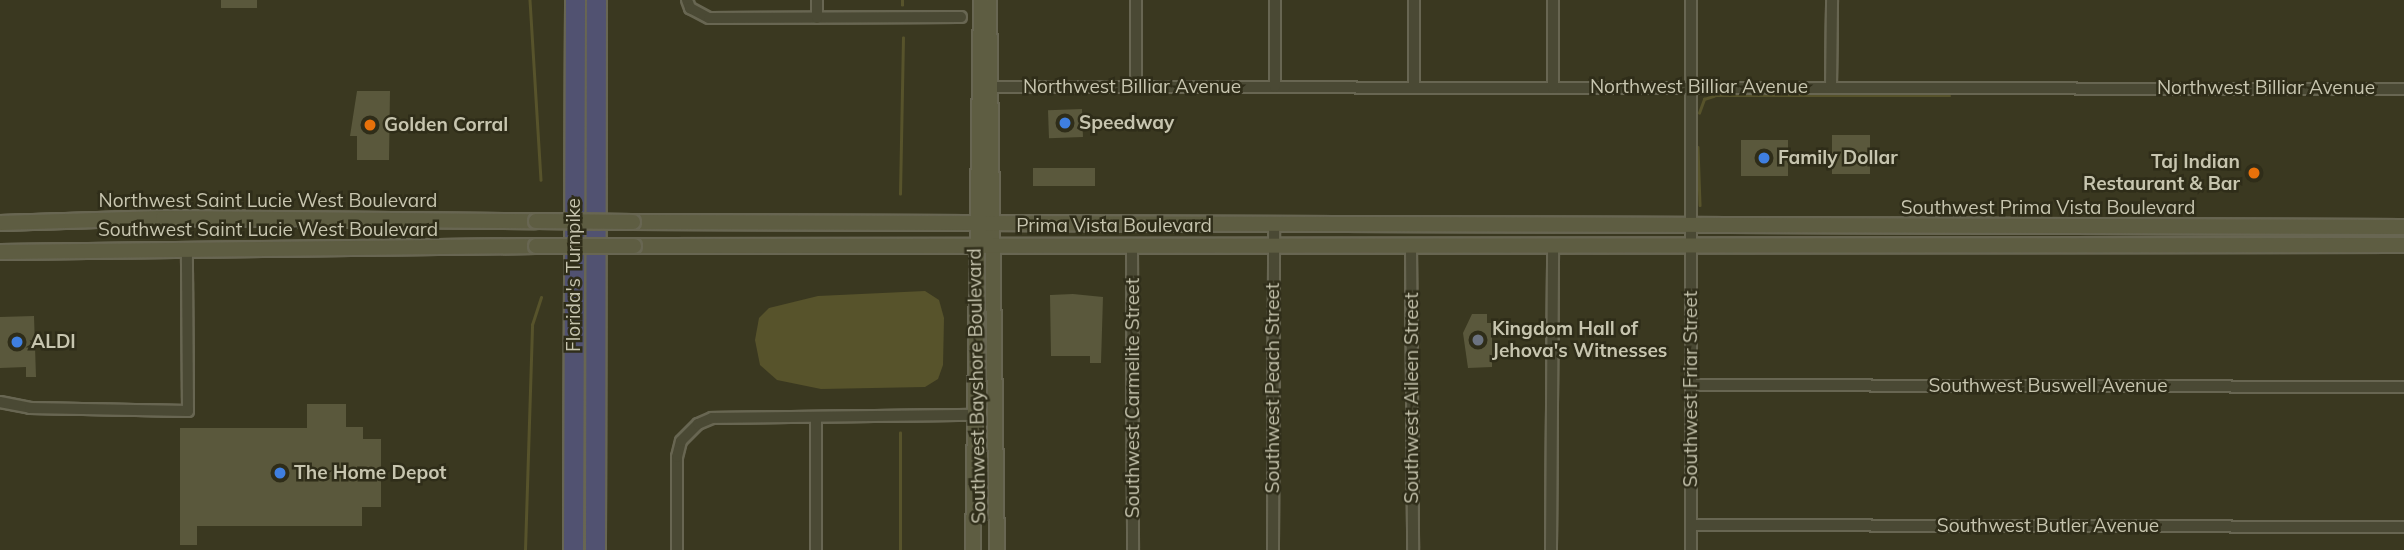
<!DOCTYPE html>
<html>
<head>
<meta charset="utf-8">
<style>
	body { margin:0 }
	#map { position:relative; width:2404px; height:550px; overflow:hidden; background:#3a3820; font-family:Mulish,sans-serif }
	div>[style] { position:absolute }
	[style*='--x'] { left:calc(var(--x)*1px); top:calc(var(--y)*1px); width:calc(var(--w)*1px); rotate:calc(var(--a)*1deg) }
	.water>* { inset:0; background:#57532b }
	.stream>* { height:2.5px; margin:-1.25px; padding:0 1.25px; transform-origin:1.25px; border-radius:1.25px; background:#57532b }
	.building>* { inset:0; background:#5a583c; transform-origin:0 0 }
	.roads { filter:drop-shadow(2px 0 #686652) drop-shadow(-2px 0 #686652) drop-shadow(0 2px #686652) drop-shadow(0 -2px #686652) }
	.street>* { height:10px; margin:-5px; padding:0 5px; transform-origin:5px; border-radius:5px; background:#4a4934 }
	.secondary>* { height:14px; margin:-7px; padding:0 7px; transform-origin:7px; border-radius:7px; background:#5e5d42 }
	.highway>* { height:19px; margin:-9.5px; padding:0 9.5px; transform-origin:9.5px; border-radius:9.5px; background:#515271 }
	.bridges { filter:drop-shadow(2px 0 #686652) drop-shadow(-2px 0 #686652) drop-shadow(0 2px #686652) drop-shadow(0 -2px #686652) }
	.secondary-bridge>* { height:14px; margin:-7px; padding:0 7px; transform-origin:7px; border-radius:7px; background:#5e5d42 }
	.dots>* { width:19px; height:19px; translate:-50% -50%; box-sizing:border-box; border:4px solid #2f2d19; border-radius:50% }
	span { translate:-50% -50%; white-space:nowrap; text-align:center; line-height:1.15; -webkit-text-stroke:5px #2f2d19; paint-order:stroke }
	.street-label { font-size:19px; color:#c7c5af }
	.poi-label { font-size:19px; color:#c7c5af; font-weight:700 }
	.left { translate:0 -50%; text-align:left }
	.right { translate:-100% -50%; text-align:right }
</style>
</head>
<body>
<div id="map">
	<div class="water">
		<i style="clip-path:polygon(925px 291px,939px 300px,944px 318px,943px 365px,938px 379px,925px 387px,821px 389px,777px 380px,760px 365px,755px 340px,759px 318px,769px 308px,818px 296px)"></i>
	</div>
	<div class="stream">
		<i style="--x:530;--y:0;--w:180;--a:86.5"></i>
		<i style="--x:902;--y:5;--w:5;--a:-90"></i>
		<i style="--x:1699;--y:113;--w:15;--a:-70"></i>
		<i style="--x:1704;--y:99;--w:10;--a:-17"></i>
		<i style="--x:1714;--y:96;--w:236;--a:0"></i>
		<i style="--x:1698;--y:147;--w:58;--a:88"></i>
		<i style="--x:900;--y:194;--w:156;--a:-88.9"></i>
		<i style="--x:525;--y:550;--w:225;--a:-88.2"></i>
		<i style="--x:532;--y:325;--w:29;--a:-72"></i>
		<i style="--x:900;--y:550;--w:117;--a:-90"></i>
	</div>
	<div class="building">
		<i style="left:221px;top:0;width:36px;height:8px"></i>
		<i style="clip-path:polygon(357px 91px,390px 91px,389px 160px,357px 160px,357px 136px,350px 136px)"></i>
		<i style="left:1082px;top:109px;width:28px;height:34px;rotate:88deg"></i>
		<i style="left:1870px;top:135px;width:39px;height:38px;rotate:90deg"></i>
		<i style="left:1741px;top:140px;width:47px;height:36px"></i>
		<i style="left:1033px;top:168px;width:62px;height:18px"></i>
		<i style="clip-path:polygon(1073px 294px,1103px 297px,1101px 363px,1090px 363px,1090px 356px,1051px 356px,1050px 295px)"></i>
		<i style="clip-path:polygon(1472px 314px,1487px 314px,1487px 323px,1492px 323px,1492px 367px,1468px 368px,1463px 333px)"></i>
		<i style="clip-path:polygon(34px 316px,36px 377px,26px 377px,26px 367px,0 368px,0 317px)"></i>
		<i style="clip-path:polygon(307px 404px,346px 404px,346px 427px,363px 427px,363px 439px,381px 439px,381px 507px,362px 507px,362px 526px,197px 526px,197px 545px,180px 545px,180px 428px,307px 428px)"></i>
	</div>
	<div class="roads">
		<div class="street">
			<i style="--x:687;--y:0;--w:9;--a:69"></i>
			<i style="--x:690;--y:8;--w:21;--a:28"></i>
			<i style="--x:709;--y:18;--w:252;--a:-0.2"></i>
			<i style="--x:1136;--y:0;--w:86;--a:90"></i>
			<i style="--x:1414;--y:0;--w:86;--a:90"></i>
			<i style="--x:817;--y:18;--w:18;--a:-90"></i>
			<i style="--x:994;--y:87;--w:1410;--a:0.08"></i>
			<i style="--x:1275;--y:87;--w:87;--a:-90"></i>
			<i style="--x:1831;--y:87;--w:87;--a:-89.3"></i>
			<i style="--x:1553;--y:88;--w:88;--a:-90"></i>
			<i style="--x:1411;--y:245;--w:305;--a:89.6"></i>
			<i style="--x:1132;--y:246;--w:304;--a:89.8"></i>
			<i style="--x:1691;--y:385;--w:713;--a:0.16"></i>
			<i style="--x:0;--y:402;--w:31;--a:11"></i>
			<i style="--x:30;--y:408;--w:158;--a:1.1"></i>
			<i style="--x:188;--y:411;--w:161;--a:-90.4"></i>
			<i style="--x:1691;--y:525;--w:713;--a:0.16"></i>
			<i style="--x:677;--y:550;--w:93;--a:-90"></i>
			<i style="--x:677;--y:457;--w:16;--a:-76"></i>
			<i style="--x:681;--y:441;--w:24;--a:-45"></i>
			<i style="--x:698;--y:424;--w:15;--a:-23"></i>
			<i style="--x:712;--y:418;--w:262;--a:-0.7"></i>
			<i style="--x:816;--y:550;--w:132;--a:-90"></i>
			<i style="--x:1273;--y:550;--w:323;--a:-89.8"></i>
			<i style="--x:1551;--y:550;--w:304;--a:-89.6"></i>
			<i style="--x:1691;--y:550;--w:550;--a:-90"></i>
		</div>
		<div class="secondary">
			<i style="--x:989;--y:0;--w:550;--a:89.17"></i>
			<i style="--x:633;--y:222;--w:1771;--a:0.16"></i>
			<i style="--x:0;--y:223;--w:163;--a:-1.8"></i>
			<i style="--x:163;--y:218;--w:373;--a:0.5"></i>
			<i style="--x:634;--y:246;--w:1770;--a:-0.03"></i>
			<i style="--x:0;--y:252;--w:536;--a:-0.64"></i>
			<i style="--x:973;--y:550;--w:550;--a:-89.17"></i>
		</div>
		<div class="highway">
			<i style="--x:573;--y:550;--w:550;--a:-89.79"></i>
			<i style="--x:595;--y:550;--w:550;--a:-89.9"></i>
		</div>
	</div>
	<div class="bridges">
		<div class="secondary-bridge">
			<i style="--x:536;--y:221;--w:97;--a:0.6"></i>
			<i style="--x:536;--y:246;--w:98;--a:0"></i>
		</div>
	</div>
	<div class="dots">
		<i style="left:1065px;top:123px;background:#3f7fe0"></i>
		<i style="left:370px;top:125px;background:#e8710a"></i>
		<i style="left:1764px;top:158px;background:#3f7fe0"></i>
		<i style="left:2254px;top:173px;background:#e8710a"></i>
		<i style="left:1478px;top:340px;background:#6b7280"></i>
		<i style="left:17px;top:342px;background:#3f7fe0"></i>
		<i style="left:280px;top:473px;background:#3f7fe0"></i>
	</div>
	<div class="street-label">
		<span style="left:1132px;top:87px">Northwest Billiar Avenue</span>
		<span style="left:1699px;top:87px">Northwest Billiar Avenue</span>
		<span style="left:2266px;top:88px">Northwest Billiar Avenue</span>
		<span style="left:268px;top:201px">Northwest Saint Lucie West Boulevard</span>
		<span style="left:2048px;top:208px">Southwest Prima Vista Boulevard</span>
		<span style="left:1114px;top:226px">Prima Vista Boulevard</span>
		<span style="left:268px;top:230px">Southwest Saint Lucie West Boulevard</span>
		<span style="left:574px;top:275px;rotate:-90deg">Florida's Turnpike</span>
		<span style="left:977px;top:386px;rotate:-91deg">Southwest Bayshore Boulevard</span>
		<span style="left:2048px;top:386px">Southwest Buswell Avenue</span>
		<span style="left:1273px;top:388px;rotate:-90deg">Southwest Peach Street</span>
		<span style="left:1691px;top:389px;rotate:-90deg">Southwest Friar Street</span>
		<span style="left:1133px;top:398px;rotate:-90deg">Southwest Carmelite Street</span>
		<span style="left:1412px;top:398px;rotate:-90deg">Southwest Aileen Street</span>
		<span style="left:2048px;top:526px">Southwest Butler Avenue</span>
	</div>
	<div class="poi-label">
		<span class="left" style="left:1079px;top:123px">Speedway</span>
		<span class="left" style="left:384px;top:125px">Golden Corral</span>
		<span class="left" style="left:1778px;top:158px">Family Dollar</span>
		<span class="right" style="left:2240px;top:173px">Taj Indian<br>Restaurant &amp; Bar</span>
		<span class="left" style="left:1492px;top:340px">Kingdom Hall of<br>Jehova's Witnesses</span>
		<span class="left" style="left:31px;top:342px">ALDI</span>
		<span class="left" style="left:294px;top:473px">The Home Depot</span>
	</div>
</div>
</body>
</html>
